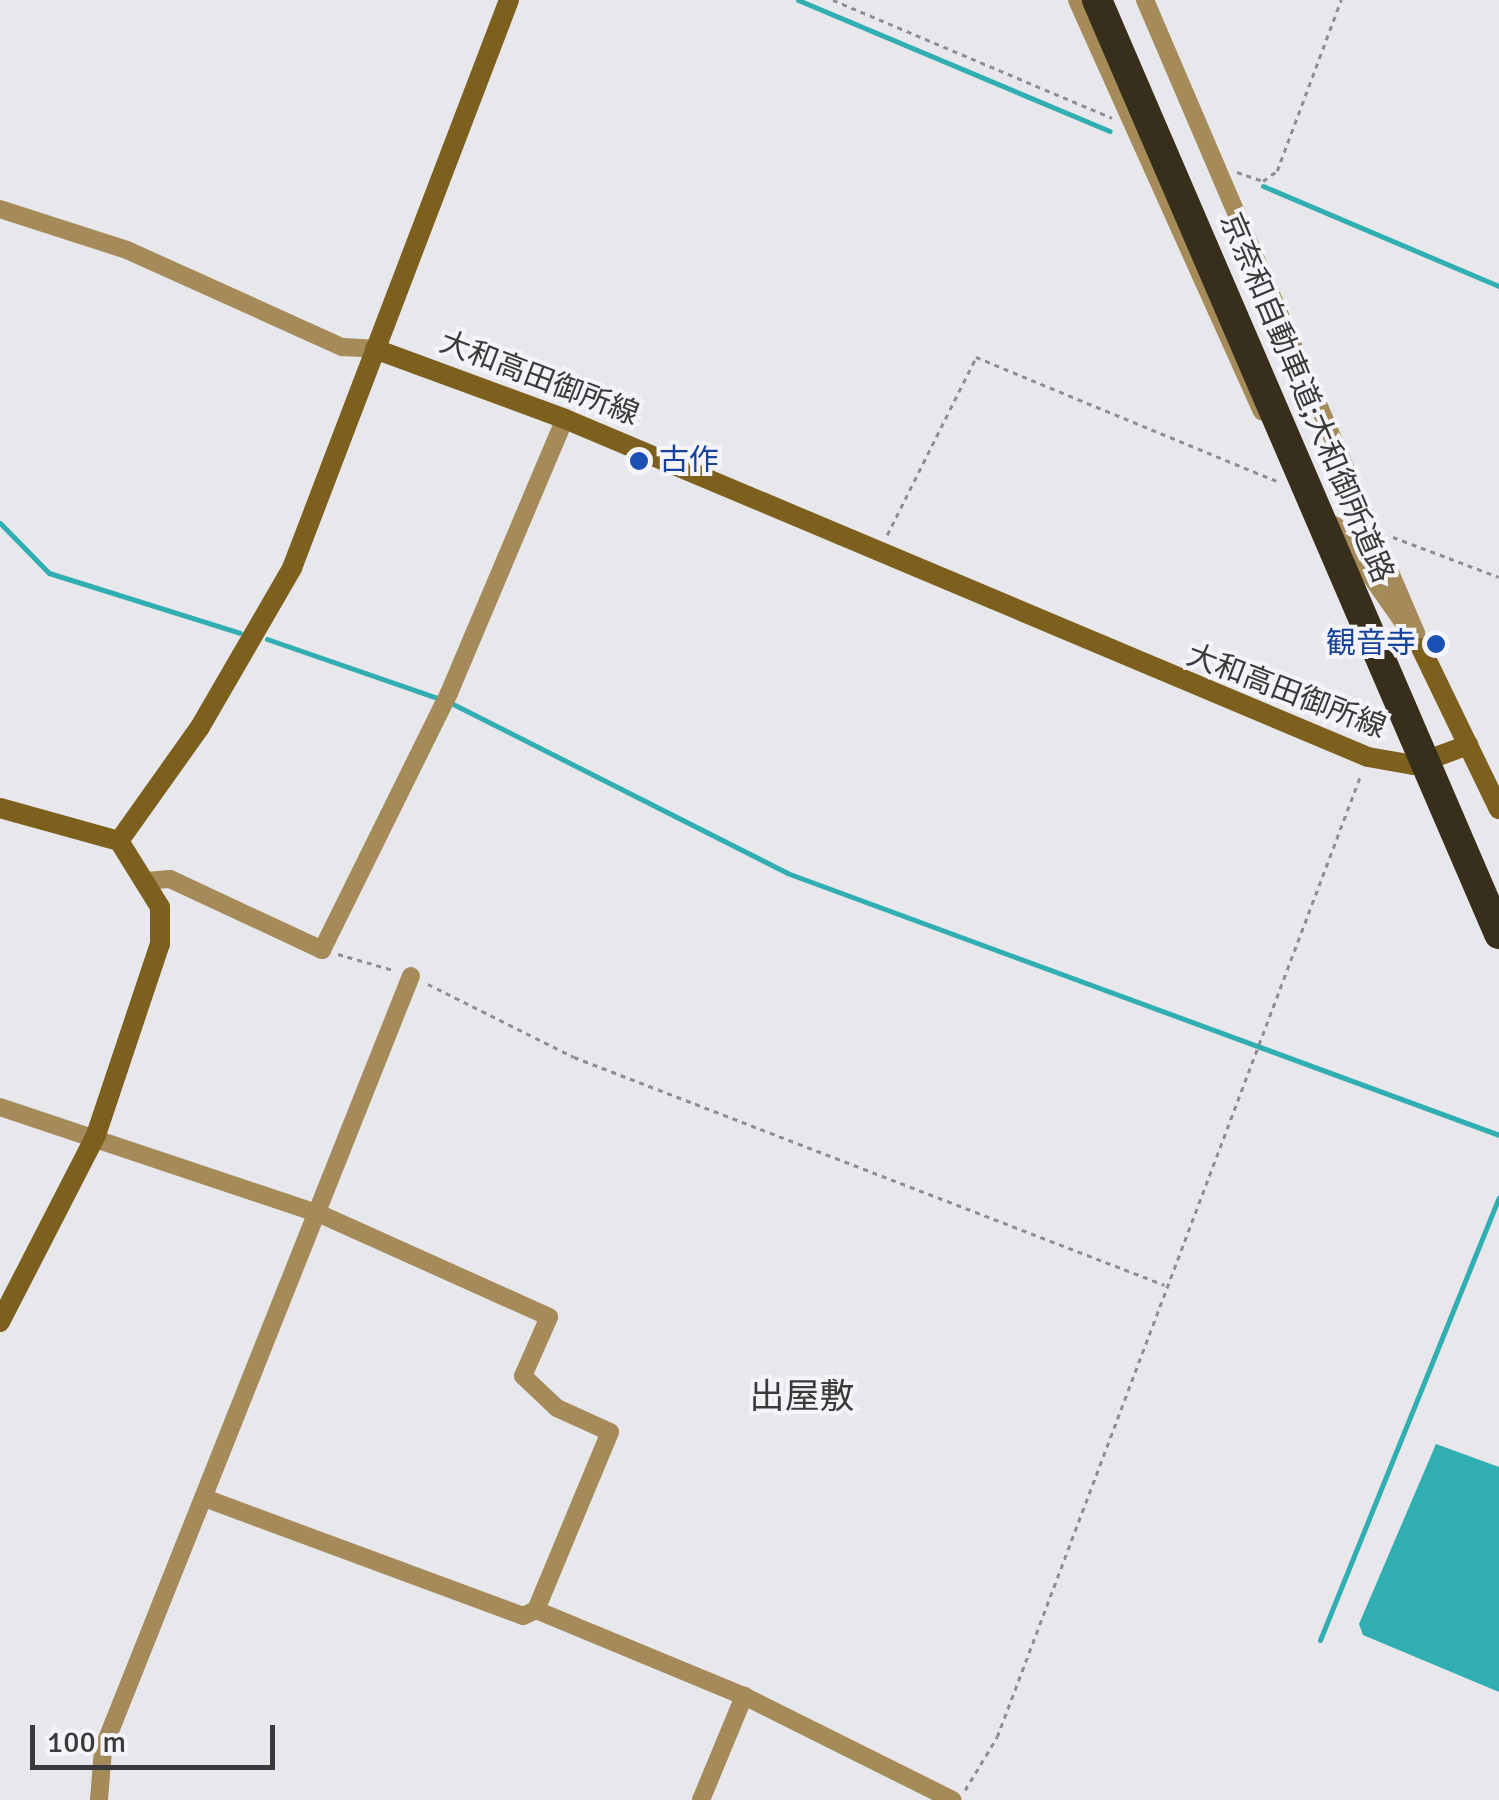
<!DOCTYPE html>
<html>
<head>
<meta charset="utf-8">
<style>
	body { margin:0 }
	#map { position:relative; width:1499px; height:1800px; overflow:hidden; background:#e7e7ec; font-family:Signika,"Noto Sans JP",sans-serif }
	div>[style] { position:absolute }
	[style*='--x'] { left:calc(var(--x)*1px); top:calc(var(--y)*1px); width:calc(var(--w)*1px); rotate:calc(var(--a)*1deg) }
	.water>* { inset:0; background:#30aeb1 }
	.stream>* { height:5px; margin:-2.5px; padding:0 2.5px; transform-origin:2.5px; border-radius:2.5px; background:#30aeb1 }
	.path>* { height:2.5px; margin-top:-1.25px; transform-origin:0; background:repeating-linear-gradient(90deg,#8e8e91 0 5px,transparent 0 10px) }
	.street>* { height:18px; margin:-9px; padding:0 9px; transform-origin:9px; border-radius:9px; background:#a58b59 }
	.secondary>* { height:20px; margin:-10px; padding:0 10px; transform-origin:10px; border-radius:10px; background:#7d601d }
	.highway-bridge>* { height:30px; margin:-15px; padding:0 15px; transform-origin:15px; border-radius:15px; background:#372e1b }
	.dots>* { width:28px; height:28px; translate:-50% -50%; box-sizing:border-box; border:5px solid #f4f4f9; border-radius:50% }
	span { translate:-50% -50%; white-space:nowrap; text-align:center; line-height:1.15; -webkit-text-stroke:8px #f4f4f9; paint-order:stroke }
	.street-label { font-size:30px; color:#3a3a3b }
	.transit-label { font-size:30px; color:#164399 }
	.left { translate:0 -50%; text-align:left }
	.right { translate:-100% -50%; text-align:right }
	.quarter-label { font-size:35px; color:#3a3a3b }
	.scale { position:absolute; left:30px; top:1725px; width:245px; height:45px; box-sizing:border-box; border:5px solid #3a3a3b; border-top:0; padding-left:12px; font-size:30px; line-height:35px; white-space:nowrap; color:#3a3a3b; -webkit-text-stroke:8px #f4f4f9; paint-order:stroke }
</style>
</head>
<body>
<div id="map">
	<div class="water">
		<i style="clip-path:polygon(1436px 1444px,1499px 1467px,1499px 1692px,1363px 1635px,1359px 1624px)"></i>
	</div>
	<div class="stream">
		<i style="--x:798;--y:0;--w:338;--a:22.8"></i>
		<i style="--x:1263;--y:186;--w:256;--a:23"></i>
		<i style="--x:0;--y:523;--w:70;--a:45.6"></i>
		<i style="--x:49;--y:573;--w:200;--a:17.4"></i>
		<i style="--x:267;--y:639;--w:183;--a:19.1"></i>
		<i style="--x:451;--y:703;--w:377;--a:26.8"></i>
		<i style="--x:787;--y:873;--w:759;--a:20.2"></i>
		<i style="--x:1320;--y:1640;--w:477;--a:-68"></i>
	</div>
	<div class="path">
		<i style="--x:833;--y:0;--w:303;--a:22.9"></i>
		<i style="--x:1237;--y:172;--w:28;--a:19"></i>
		<i style="--x:1263;--y:181;--w:17;--a:-36"></i>
		<i style="--x:1277;--y:171;--w:183;--a:-69.5"></i>
		<i style="--x:887;--y:535;--w:199;--a:-63.4"></i>
		<i style="--x:976;--y:357;--w:329;--a:22.4"></i>
		<i style="--x:1393;--y:537;--w:113;--a:20.7"></i>
		<i style="--x:338;--y:954;--w:57;--a:16.2"></i>
		<i style="--x:428;--y:984;--w:163;--a:26.6"></i>
		<i style="--x:574;--y:1057;--w:633;--a:21.1"></i>
		<i style="--x:965;--y:1790;--w:62;--a:-58.9"></i>
		<i style="--x:997;--y:1737;--w:1029;--a:-69.29"></i>
	</div>
	<div class="street">
		<i style="--x:1077;--y:0;--w:451;--a:65.8"></i>
		<i style="--x:1145;--y:0;--w:689;--a:66.82"></i>
		<i style="--x:0;--y:209;--w:133;--a:17.9"></i>
		<i style="--x:127;--y:250;--w:236;--a:24.3"></i>
		<i style="--x:342;--y:347;--w:33;--a:3"></i>
		<i style="--x:1335;--y:525;--w:150;--a:55"></i>
		<i style="--x:146;--y:881;--w:24;--a:-5"></i>
		<i style="--x:170;--y:879;--w:168;--a:25"></i>
		<i style="--x:322;--y:950;--w:287;--a:-63.7"></i>
		<i style="--x:449;--y:693;--w:298;--a:-67.1"></i>
		<i style="--x:0;--y:1107;--w:337;--a:18.5"></i>
		<i style="--x:320;--y:1214;--w:251;--a:24.2"></i>
		<i style="--x:549;--y:1317;--w:64;--a:113.8"></i>
		<i style="--x:523;--y:1376;--w:47;--a:43.3"></i>
		<i style="--x:557;--y:1408;--w:58;--a:24.4"></i>
		<i style="--x:610;--y:1432;--w:193;--a:112.6"></i>
		<i style="--x:207;--y:1499;--w:337;--a:20.3"></i>
		<i style="--x:523;--y:1616;--w:14;--a:-25"></i>
		<i style="--x:536;--y:1610;--w:225;--a:22.5"></i>
		<i style="--x:744;--y:1696;--w:233;--a:26.5"></i>
		<i style="--x:99;--y:1800;--w:51;--a:-85.5"></i>
		<i style="--x:103;--y:1749;--w:832;--a:-68.28"></i>
		<i style="--x:701;--y:1800;--w:113;--a:-67.5"></i>
	</div>
	<div class="secondary">
		<i style="--x:375;--y:349;--w:202;--a:20.2"></i>
		<i style="--x:565;--y:419;--w:871;--a:22.83"></i>
		<i style="--x:1368;--y:757;--w:47;--a:9.9"></i>
		<i style="--x:1414;--y:765;--w:58;--a:-20.3"></i>
		<i style="--x:1421;--y:648;--w:179;--a:64.2"></i>
		<i style="--x:0;--y:808;--w:123;--a:15.5"></i>
		<i style="--x:119;--y:841;--w:140;--a:-54.6"></i>
		<i style="--x:200;--y:727;--w:184;--a:-59.9"></i>
		<i style="--x:292;--y:568;--w:608;--a:-69.09"></i>
		<i style="--x:0;--y:1322;--w:210;--a:-62.8"></i>
		<i style="--x:96;--y:1135;--w:201;--a:-71.5"></i>
		<i style="--x:160;--y:944;--w:37;--a:-90"></i>
		<i style="--x:160;--y:907;--w:78;--a:-121.8"></i>
	</div>
	<div class="highway-bridge">
		<i style="--x:1097;--y:0;--w:1017;--a:66.71"></i>
	</div>
	<div class="dots">
		<i style="left:639px;top:461px;background:#1a4fb4"></i>
		<i style="left:1436px;top:644px;background:#1a4fb4"></i>
	</div>
	<div class="street-label">
		<span style="left:539px;top:379px;rotate:21deg">大和高田御所線</span>
		<span style="left:1306px;top:398px;rotate:67deg">京奈和自動車道;大和御所道路</span>
		<span style="left:1286px;top:692px;rotate:21deg">大和高田御所線</span>
	</div>
	<div class="transit-label">
		<span class="left" style="left:659px;top:461px">古作</span>
		<span class="right" style="left:1416px;top:644px">観音寺</span>
	</div>
	<div class="quarter-label">
		<span style="left:802px;top:1397px">出屋敷</span>
	</div>
	<div class="scale">100 m</div>
</div>
</body>
</html>
